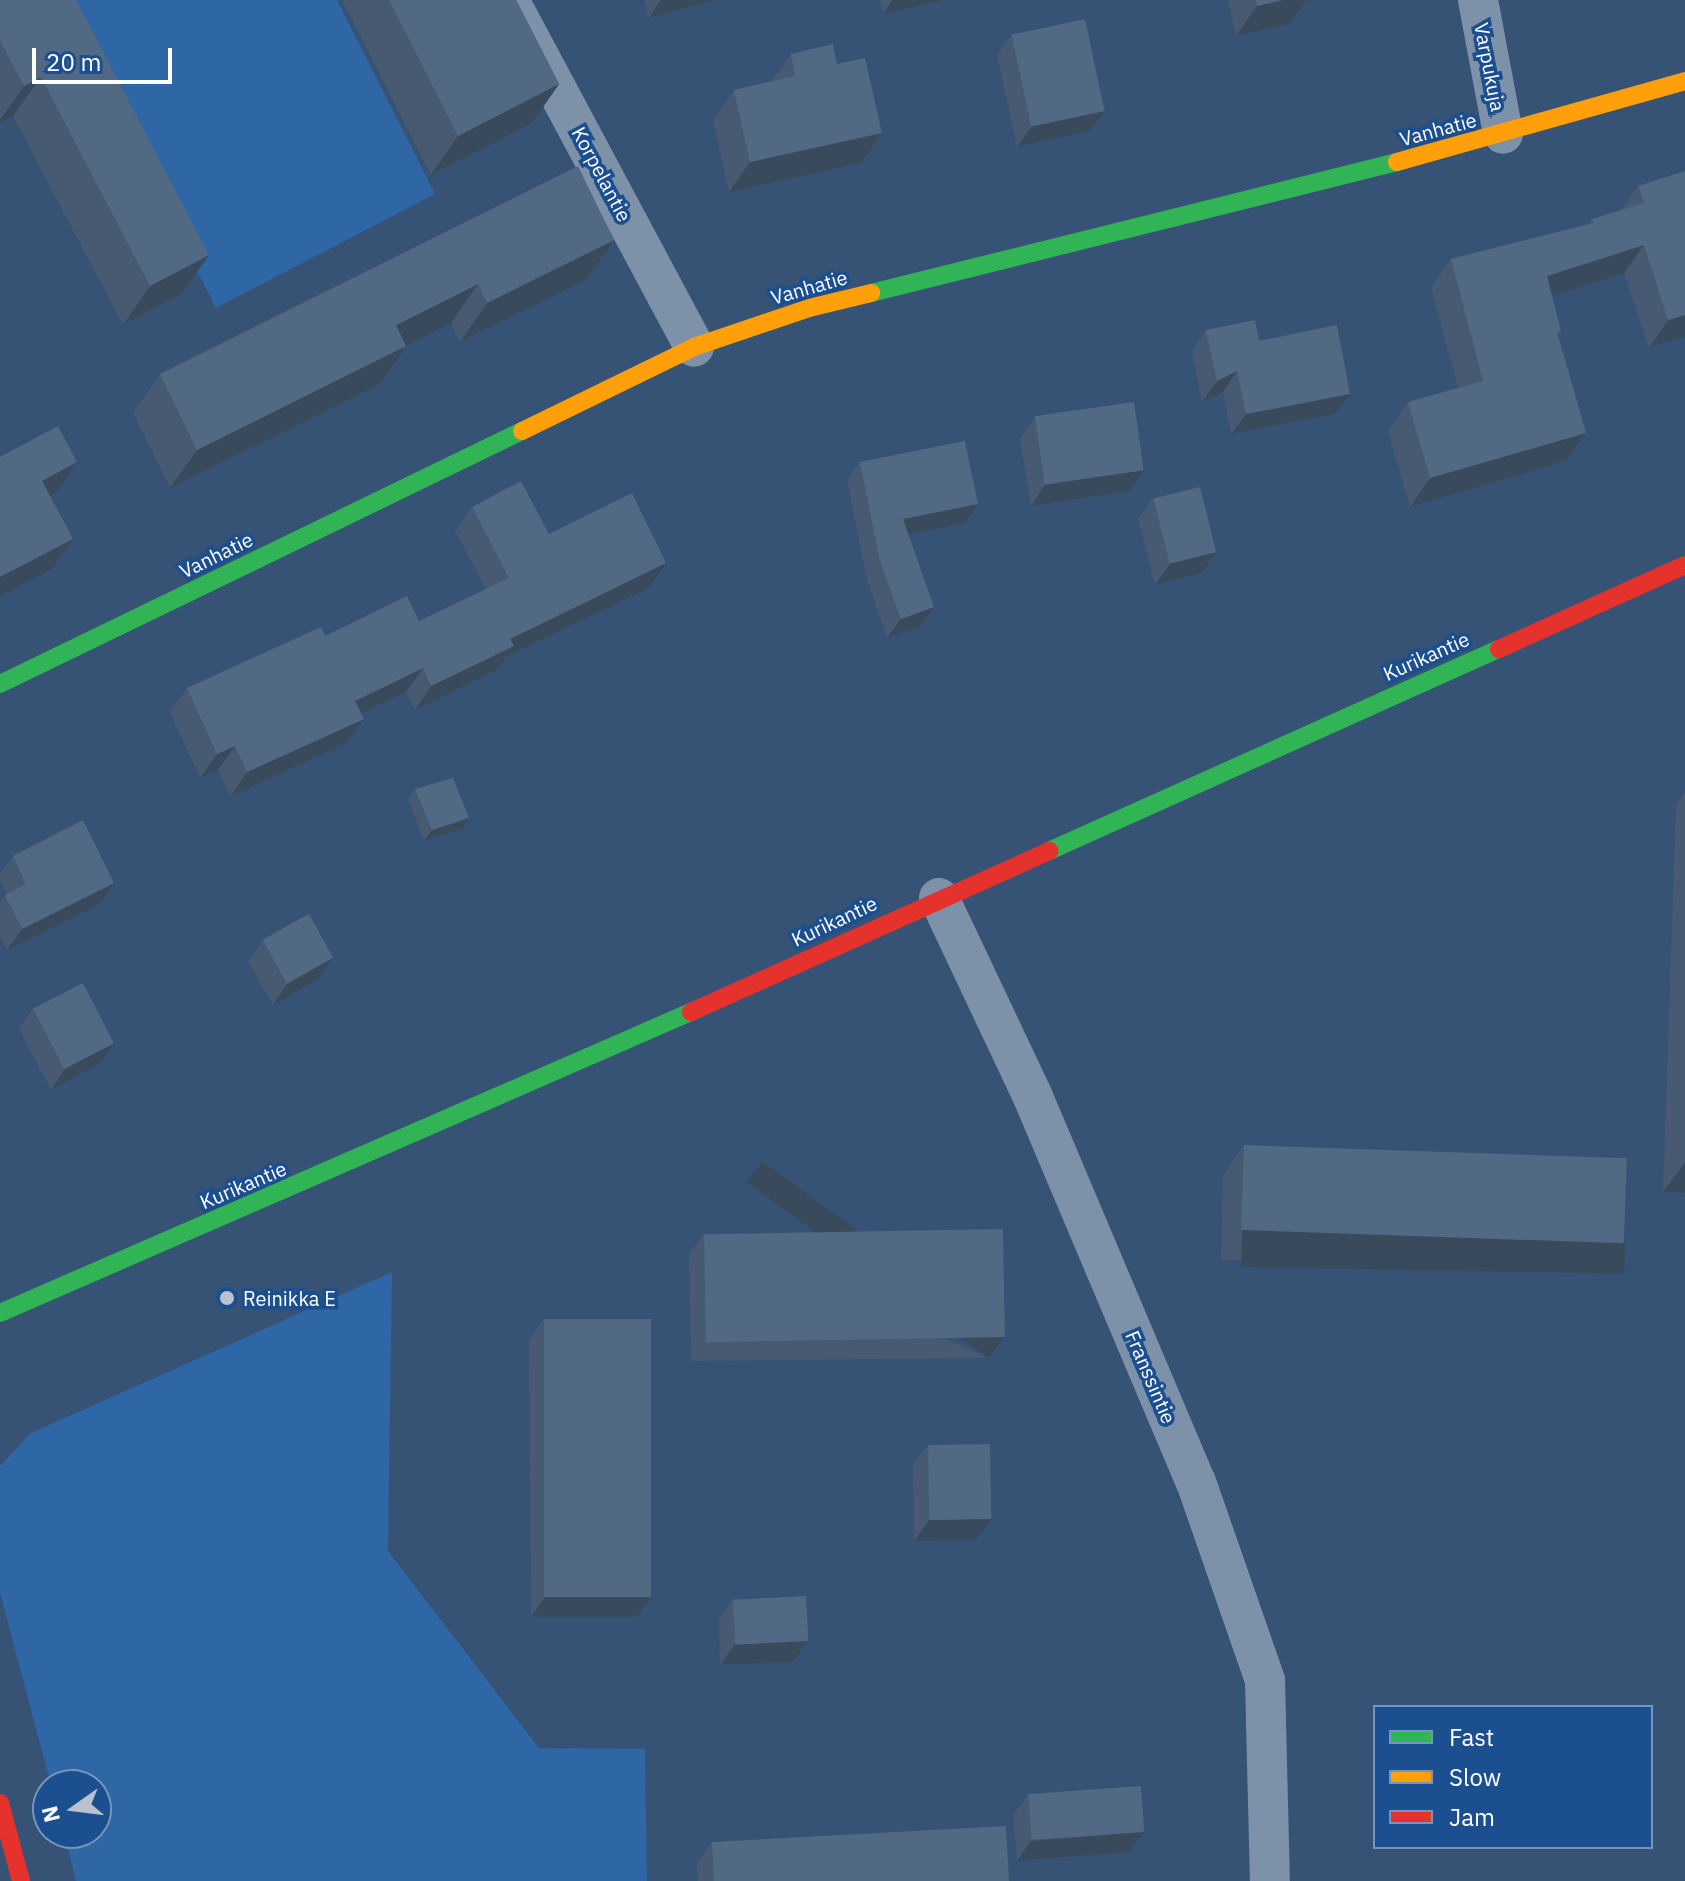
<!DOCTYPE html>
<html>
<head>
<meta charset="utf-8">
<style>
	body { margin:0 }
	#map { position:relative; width:1685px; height:1881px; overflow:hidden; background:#365274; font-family:"IBM Plex Sans",sans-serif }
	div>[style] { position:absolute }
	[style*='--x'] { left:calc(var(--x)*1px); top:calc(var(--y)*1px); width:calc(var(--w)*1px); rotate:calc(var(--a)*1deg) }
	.green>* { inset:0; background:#2f66a5 }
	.street>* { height:40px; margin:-20px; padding:0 20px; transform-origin:20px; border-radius:20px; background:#7d92a8 }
	.fast>* { height:18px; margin:-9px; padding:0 9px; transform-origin:9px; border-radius:9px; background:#30b455 }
	.slow>* { height:18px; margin:-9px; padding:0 9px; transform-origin:9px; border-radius:9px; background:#ff9f0a }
	.jam>* { height:18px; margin:-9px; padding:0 9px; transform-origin:9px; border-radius:9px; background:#e5322d }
	.wall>* { inset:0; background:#475a72 }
	.shaded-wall>* { inset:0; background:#394a5c; transform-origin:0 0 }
	.building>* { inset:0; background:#526984; transform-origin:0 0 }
	.dots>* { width:22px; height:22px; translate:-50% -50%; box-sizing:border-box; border:4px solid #1b4f8f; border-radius:50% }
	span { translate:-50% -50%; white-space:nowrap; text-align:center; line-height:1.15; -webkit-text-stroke:7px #1b4f8f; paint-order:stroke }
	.street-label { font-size:20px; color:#fff }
	.poi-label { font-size:20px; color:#fff }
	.left { translate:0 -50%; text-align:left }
	.legend { position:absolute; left:1373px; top:1705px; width:280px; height:144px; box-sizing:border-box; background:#1b4f8f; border:2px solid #7695bc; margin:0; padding:10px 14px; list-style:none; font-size:24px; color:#fff }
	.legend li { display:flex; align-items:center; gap:16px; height:40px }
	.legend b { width:40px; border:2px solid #7695bc }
	.north { position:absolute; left:32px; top:1769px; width:80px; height:80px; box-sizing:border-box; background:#1b4f8f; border:2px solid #7695bc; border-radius:50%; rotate:256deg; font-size:22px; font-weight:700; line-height:32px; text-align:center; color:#fff }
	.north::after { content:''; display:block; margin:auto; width:28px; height:36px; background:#b9c2ce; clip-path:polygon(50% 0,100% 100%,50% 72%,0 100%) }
	.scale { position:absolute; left:32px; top:48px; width:140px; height:36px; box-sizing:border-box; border:4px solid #fff; border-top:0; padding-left:10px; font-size:24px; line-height:28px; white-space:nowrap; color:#fff; -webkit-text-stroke:6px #1b4f8f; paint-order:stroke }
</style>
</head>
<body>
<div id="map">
	<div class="green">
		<i style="clip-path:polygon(58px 0,337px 0,435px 194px,216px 308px)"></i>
		<i style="clip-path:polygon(392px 1272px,388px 1551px,539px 1748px,645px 1749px,647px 1881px,76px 1881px,64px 1833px,96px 1833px,96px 1785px,51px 1785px,0 1593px,0 1466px,31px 1433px)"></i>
	</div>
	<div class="street">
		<i style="--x:509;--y:0;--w:393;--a:61.9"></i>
		<i style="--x:1478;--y:0;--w:136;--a:79.4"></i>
		<i style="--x:939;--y:898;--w:220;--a:64.7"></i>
		<i style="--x:1033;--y:1097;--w:418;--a:67.1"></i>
		<i style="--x:1196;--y:1482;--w:210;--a:70.8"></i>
		<i style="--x:1265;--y:1680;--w:201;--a:88.6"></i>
	</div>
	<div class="fast">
		<i style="--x:871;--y:293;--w:542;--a:-13.98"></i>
		<i style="--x:0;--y:684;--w:580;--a:-25.86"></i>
		<i style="--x:1049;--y:851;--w:493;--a:-24.2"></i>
		<i style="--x:0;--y:1313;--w:754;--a:-23.54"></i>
	</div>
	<div class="slow">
		<i style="--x:1397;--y:162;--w:299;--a:-15.7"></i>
		<i style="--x:522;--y:431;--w:191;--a:-26"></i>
		<i style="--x:694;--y:347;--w:121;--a:-18.7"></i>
		<i style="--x:809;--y:308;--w:64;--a:-13.6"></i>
	</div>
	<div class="jam">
		<i style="--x:1499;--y:649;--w:204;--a:-24.3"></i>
		<i style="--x:691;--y:1012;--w:393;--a:-24.2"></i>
		<i style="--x:0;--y:1803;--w:81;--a:74.9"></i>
	</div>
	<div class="wall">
		<i style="clip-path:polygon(0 0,209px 255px,182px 293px,123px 325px,13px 116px,0 123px)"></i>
		<i style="clip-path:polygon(342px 0,516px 0,559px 84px,532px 123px,431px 175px)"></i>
		<i style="clip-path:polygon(644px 0,715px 0,649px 18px)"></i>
		<i style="clip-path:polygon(880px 0,944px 0,883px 14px)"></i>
		<i style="clip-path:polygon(1228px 0,1306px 0,1290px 24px,1236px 36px)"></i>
		<i style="clip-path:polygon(1012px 34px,1105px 111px,1090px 131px,1017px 147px,997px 55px)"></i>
		<i style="clip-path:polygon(791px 54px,837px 64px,861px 163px,729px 192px,713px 120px,734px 90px,772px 81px)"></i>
		<i style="clip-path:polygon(1638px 186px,1685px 336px,1649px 348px,1624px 273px,1552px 296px,1558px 336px,1586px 433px,1566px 461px,1410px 507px,1388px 431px,1408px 402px,1458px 388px,1431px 288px,1451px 259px,1589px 224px,1592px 219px,1621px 210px)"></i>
		<i style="clip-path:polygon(614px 240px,587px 279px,460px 342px,451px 323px,406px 346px,379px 385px,170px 488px,133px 413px,160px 374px)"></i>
		<i style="clip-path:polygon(1206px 330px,1259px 341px,1335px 414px,1231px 434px,1223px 392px,1202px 402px,1192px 351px)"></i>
		<i style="clip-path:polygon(1035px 417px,1144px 470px,1130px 491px,1031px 506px,1020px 438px)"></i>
		<i style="clip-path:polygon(860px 462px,978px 504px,965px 523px,908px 534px,921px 626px,887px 638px,867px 580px,847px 480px)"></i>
		<i style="clip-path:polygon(1153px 498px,1216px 552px,1202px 573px,1155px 585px,1138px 519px)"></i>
		<i style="clip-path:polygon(472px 507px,549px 534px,649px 588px,506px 657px,497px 670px,415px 710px,406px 692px,361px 714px,364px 719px,347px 743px,231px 796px,218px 770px,200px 778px,170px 712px,187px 688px,325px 636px,419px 621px,486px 589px,455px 531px)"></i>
		<i style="clip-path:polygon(415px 789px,462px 829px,424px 841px,408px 799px)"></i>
		<i style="clip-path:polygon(1685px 792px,1685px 1193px,1663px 1192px,1676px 805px)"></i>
		<i style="clip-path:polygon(13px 856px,114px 883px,100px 904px,7px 950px,0 936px,0 901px,7px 894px,0 880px,0 874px)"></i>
		<i style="clip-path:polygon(263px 940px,318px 979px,273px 1005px,248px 961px)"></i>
		<i style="clip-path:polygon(33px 1008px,99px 1064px,51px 1090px,19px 1029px)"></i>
		<i style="clip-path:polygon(1244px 1145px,1604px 1271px,1221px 1260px,1223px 1175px)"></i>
		<i style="clip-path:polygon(704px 1233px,989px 1358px,691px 1361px,689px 1254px)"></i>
		<i style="clip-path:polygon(544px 1319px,651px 1597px,637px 1617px,531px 1617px,529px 1340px)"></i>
		<i style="clip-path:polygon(928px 1445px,976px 1540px,914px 1541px,913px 1465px)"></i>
		<i style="clip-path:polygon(733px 1598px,808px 1641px,793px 1662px,720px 1665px,719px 1619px)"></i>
		<i style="clip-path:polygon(1028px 1795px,1129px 1852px,1017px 1861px,1013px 1815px)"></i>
		<i style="clip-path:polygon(712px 1842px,1009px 1881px,698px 1881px,697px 1863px)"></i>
	</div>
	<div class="shaded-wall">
		<i style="clip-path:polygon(661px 0,715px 0,649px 18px)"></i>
		<i style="clip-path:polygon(892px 0,944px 0,883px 14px)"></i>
		<i style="clip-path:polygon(1282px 0,1306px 0,1290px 24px,1236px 36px,1257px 6px)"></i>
		<i style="clip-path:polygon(41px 77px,13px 116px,0 123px,0 120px,24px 86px)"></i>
		<i style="clip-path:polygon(559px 84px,532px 123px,431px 175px,458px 136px)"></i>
		<i style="clip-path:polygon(1105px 111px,1090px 131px,1017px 147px,1032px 126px)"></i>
		<i style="clip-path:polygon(882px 133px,861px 163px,729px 192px,750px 162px)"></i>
		<i style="clip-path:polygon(614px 240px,587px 279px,460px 342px,487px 303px)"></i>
		<i style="clip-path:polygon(1644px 245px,1624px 273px,1527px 304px,1547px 276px)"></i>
		<i style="clip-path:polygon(209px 255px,182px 293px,123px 325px,150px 286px)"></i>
		<i style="clip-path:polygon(478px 284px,451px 323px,369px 364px,396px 325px)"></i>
		<i style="clip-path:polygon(1685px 315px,1685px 336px,1649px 348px,1668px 320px)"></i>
		<i style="clip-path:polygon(406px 346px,379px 385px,170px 488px,197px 450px)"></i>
		<i style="clip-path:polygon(1237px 371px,1223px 392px,1202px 402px,1217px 381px)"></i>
		<i style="clip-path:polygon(1350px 394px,1335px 414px,1231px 434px,1246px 414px)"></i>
		<i style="clip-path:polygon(1586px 433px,1566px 461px,1410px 507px,1430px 478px)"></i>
		<i style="clip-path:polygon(77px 462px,56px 493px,21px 511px,42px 481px)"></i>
		<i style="clip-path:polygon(1144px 470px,1130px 491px,1031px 506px,1045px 485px)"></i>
		<i style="clip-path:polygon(978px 504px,965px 523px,890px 538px,903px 519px)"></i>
		<i style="clip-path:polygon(73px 539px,52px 569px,0 596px,0 577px)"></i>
		<i style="clip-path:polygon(1216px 552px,1202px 573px,1155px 585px,1170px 564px)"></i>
		<i style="clip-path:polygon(666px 563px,649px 588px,506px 657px,497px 670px,415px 710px,431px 686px,510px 639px)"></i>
		<i style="clip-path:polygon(934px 607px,921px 626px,887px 638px,901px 619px)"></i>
		<i style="clip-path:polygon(423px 668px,406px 692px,338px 725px,355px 701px)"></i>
		<i style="clip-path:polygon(364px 719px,347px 743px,231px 796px,247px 772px)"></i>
		<i style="clip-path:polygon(235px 746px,218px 770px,200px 778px,217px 754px)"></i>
		<i style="clip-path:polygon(469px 818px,462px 829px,424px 841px,432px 830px)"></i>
		<i style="clip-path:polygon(114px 883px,100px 904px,7px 950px,22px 929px)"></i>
		<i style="clip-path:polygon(333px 958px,318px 979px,273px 1005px,287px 984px)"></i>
		<i style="clip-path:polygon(114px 1043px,99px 1064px,51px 1090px,65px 1069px)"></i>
		<i style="clip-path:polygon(1685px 1162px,1685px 1193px,1663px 1192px)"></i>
		<i style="left:1242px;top:1230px;width:383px;height:37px;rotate:1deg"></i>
		<i style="left:1004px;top:1337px;width:26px;height:299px;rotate:126deg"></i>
		<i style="clip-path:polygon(991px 1519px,976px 1540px,914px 1541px,929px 1520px)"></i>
		<i style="clip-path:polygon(545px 1597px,651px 1597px,637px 1617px,531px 1617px)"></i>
		<i style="clip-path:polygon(808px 1641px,793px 1662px,720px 1665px,735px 1644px)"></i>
		<i style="clip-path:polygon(1144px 1832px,1129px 1852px,1017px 1861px,1031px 1841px)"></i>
	</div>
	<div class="building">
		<i style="clip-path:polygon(0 0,76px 0,209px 255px,150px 286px,41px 77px,24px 86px,0 40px)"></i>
		<i style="clip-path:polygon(389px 0,516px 0,559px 84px,458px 136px)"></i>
		<i style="clip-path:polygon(1256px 0,1282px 0,1257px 6px)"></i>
		<i style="left:1085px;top:19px;width:94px;height:75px;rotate:78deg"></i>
		<i style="clip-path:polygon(833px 44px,837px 64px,865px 58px,882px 133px,750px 162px,734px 90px,795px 76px,791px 54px)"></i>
		<i style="clip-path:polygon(578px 166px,614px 240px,487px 303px,478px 284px,396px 325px,406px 346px,197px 450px,160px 374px)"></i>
		<i style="clip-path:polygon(1685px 171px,1685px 315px,1668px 320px,1644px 245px,1547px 276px,1561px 331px,1557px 332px,1586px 433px,1430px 478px,1408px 402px,1483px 381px,1451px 259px,1594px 223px,1592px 219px,1644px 203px,1638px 186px)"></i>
		<i style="clip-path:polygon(1255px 320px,1259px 341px,1337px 325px,1350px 394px,1246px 414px,1237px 371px,1217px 381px,1206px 330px)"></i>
		<i style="left:1134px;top:402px;width:69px;height:100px;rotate:82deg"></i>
		<i style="clip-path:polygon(58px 426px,77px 462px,42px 481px,73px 539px,0 577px,0 457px)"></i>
		<i style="clip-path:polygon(965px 441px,978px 504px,903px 519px,934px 607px,901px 619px,880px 561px,860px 462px)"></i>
		<i style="clip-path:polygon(521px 481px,549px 534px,632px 493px,666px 563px,510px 639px,514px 646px,431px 686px,423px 668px,355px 701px,364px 719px,247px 772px,235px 746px,217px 754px,187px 688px,321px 627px,325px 636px,407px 596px,419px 621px,509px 578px,472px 507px)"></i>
		<i style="left:1200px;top:487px;width:67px;height:48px;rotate:76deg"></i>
		<i style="clip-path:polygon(453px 778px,469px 818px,432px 830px,415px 789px)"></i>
		<i style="clip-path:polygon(83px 820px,114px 883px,22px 929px,5px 895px,26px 884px,13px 856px)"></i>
		<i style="left:309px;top:914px;width:50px;height:53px;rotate:61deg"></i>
		<i style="left:83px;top:983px;width:68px;height:56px;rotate:63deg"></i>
		<i style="left:1244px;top:1145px;width:383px;height:85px;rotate:2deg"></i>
		<i style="left:1003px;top:1229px;width:108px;height:299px;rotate:89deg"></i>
		<i style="left:544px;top:1319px;width:107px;height:278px"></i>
		<i style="left:990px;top:1444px;width:75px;height:62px;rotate:89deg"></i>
		<i style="left:806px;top:1596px;width:45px;height:73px;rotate:87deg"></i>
		<i style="left:1141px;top:1786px;width:46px;height:113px;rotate:86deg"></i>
		<i style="clip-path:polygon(1006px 1826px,1009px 1881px,714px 1881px,712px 1842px)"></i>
	</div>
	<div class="dots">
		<i style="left:227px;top:1298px;background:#b9c2ce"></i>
	</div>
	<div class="street-label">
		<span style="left:1490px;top:67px;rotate:79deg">Varpukuja</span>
		<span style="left:1438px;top:129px;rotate:-15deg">Vanhatie</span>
		<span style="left:602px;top:174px;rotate:62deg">Korpelantie</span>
		<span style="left:809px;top:287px;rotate:-16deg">Vanhatie</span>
		<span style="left:216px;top:555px;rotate:-26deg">Vanhatie</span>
		<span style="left:1426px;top:656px;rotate:-24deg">Kurikantie</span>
		<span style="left:834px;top:921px;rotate:-25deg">Kurikantie</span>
		<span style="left:243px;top:1185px;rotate:-23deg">Kurikantie</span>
		<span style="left:1151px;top:1377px;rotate:67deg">Franssintie</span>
	</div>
	<div class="poi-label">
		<span class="left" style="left:243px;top:1298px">Reinikka E</span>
	</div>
	<ul class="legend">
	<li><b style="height:10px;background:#30b455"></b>Fast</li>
	<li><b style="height:10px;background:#ff9f0a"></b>Slow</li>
	<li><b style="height:10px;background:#e5322d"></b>Jam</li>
	</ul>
	<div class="north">N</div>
	<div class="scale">20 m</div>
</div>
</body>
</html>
